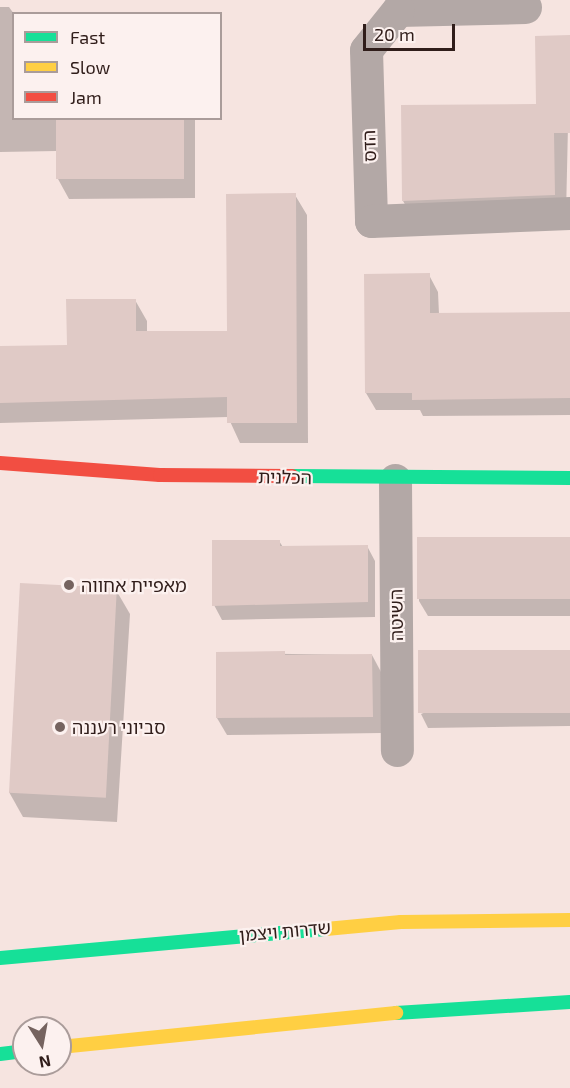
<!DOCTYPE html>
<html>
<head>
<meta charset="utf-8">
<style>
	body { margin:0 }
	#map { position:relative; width:570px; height:1088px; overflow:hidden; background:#f6e4e0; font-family:"Exo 2","Noto Sans Hebrew",sans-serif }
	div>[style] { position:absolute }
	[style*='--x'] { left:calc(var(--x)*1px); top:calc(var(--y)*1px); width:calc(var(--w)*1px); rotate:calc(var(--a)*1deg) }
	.shadow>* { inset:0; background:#0003 }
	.building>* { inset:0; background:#e0cac6; transform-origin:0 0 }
	.street>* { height:33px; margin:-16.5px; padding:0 16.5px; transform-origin:16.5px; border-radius:16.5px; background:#b3a8a6 }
	.fast>* { height:14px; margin:-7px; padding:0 7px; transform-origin:7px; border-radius:7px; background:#16e098 }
	.slow>* { height:14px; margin:-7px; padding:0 7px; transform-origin:7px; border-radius:7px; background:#ffcf43 }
	.jam>* { height:14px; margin:-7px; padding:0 7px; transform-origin:7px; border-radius:7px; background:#f24e42 }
	.dots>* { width:16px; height:16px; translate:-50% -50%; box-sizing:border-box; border:3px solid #fcf1ef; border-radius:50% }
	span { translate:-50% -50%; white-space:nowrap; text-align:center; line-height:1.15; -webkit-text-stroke:4.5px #fcf1ef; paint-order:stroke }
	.street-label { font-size:18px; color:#301d1a }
	.poi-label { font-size:18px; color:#301d1a }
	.left { translate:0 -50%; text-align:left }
	.legend { position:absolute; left:12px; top:12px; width:210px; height:108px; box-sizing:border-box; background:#fcf1ef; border:2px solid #aa9c9a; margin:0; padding:8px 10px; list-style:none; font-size:18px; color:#301d1a }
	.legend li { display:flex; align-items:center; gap:12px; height:30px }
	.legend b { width:30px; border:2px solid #aa9c9a }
	.north { position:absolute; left:12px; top:1016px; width:60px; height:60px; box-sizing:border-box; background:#fcf1ef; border:2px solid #aa9c9a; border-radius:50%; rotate:169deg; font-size:16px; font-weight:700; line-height:24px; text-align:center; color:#301d1a }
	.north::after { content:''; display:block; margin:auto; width:21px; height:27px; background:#75635f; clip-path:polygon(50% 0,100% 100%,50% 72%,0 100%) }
	.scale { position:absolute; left:363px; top:24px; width:92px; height:27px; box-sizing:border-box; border:3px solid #301d1a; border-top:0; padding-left:8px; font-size:18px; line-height:21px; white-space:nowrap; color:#301d1a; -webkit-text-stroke:4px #fcf1ef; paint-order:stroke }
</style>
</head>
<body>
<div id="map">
	<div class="shadow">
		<i style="clip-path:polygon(0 7px,9px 7px,14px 14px,14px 118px,195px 118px,195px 198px,69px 199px,58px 179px,57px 151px,0 152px)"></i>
		<i style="clip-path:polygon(570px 37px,566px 215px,415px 221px,403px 201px,537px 105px)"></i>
		<i style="clip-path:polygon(295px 195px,307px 215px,308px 443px,240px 443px,228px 417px,0 423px,0 347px,68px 347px,135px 300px,147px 321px,147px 333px,228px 332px)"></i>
		<i style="clip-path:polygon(366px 275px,429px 275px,438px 292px,439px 314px,570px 313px,570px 415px,423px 416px,420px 410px,376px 410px,366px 393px)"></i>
		<i style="clip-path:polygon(570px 539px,570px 616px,428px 616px,419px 601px,419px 542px)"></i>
		<i style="clip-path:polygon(279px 541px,283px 547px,367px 546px,375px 561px,375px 617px,222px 620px,214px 605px)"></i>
		<i style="clip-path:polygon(116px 590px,130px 614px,117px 822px,23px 817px,9px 792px)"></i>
		<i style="clip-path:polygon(570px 651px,570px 726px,428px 728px,421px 714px)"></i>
		<i style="clip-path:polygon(217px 653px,372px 655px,381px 672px,382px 733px,227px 735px,217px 718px)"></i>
	</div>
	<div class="building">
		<i style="clip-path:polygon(570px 35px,570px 133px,554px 133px,555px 195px,402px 201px,401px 105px,536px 104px,535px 36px)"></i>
		<i style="left:56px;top:118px;width:128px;height:61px"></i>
		<i style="clip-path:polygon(296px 193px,297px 423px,227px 423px,227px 397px,0 403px,0 346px,67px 345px,66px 299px,136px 299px,136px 331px,227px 331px,226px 194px)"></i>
		<i style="clip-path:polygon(430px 273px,430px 313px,570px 312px,570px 398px,412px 400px,412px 393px,365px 393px,364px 274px)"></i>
		<i style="left:570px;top:537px;width:62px;height:153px;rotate:90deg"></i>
		<i style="clip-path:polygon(212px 540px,280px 540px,280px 546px,368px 545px,368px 602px,212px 606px)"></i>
		<i style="left:20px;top:583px;width:97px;height:210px;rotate:3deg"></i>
		<i style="left:570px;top:650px;width:63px;height:152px;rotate:90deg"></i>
		<i style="clip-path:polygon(285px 651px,285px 655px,372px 654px,373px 717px,216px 718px,216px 652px)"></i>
	</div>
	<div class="street">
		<i style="--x:525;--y:7;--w:127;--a:178.6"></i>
		<i style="--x:398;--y:10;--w:51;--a:128.7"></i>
		<i style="--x:366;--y:50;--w:171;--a:88.3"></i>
		<i style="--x:371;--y:221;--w:199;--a:-2.3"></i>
		<i style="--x:395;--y:480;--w:270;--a:89.6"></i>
	</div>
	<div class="fast">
		<i style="--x:292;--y:476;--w:278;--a:0.4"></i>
		<i style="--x:0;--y:958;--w:327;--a:-5.1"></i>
		<i style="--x:396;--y:1013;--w:174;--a:-3.6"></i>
		<i style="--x:0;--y:1054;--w:24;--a:-7"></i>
	</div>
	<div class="slow">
		<i style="--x:326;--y:929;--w:75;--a:-5.3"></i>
		<i style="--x:401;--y:922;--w:169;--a:-0.7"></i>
		<i style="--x:60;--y:1047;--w:338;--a:-5.8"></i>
	</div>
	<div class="jam">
		<i style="--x:0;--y:463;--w:160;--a:4.3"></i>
		<i style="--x:160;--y:475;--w:132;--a:0.4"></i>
	</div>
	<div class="dots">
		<i style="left:69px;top:585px;background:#75635f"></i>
		<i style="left:60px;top:727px;background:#75635f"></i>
	</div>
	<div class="street-label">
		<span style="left:369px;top:146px;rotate:-92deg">הדס</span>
		<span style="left:285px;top:477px;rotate:1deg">הכלנית</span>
		<span style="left:396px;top:615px;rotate:-91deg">השיטה</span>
		<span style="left:285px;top:931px;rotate:-5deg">שדרות ויצמן</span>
	</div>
	<div class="poi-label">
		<span class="left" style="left:81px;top:585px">מאפיית אחווה</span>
		<span class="left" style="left:72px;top:727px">סביוני רעננה</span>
	</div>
	<ul class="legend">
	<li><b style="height:8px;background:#16e098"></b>Fast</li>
	<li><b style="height:8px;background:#ffcf43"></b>Slow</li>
	<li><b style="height:8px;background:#f24e42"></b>Jam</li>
	</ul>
	<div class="north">N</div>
	<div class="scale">20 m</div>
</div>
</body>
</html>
